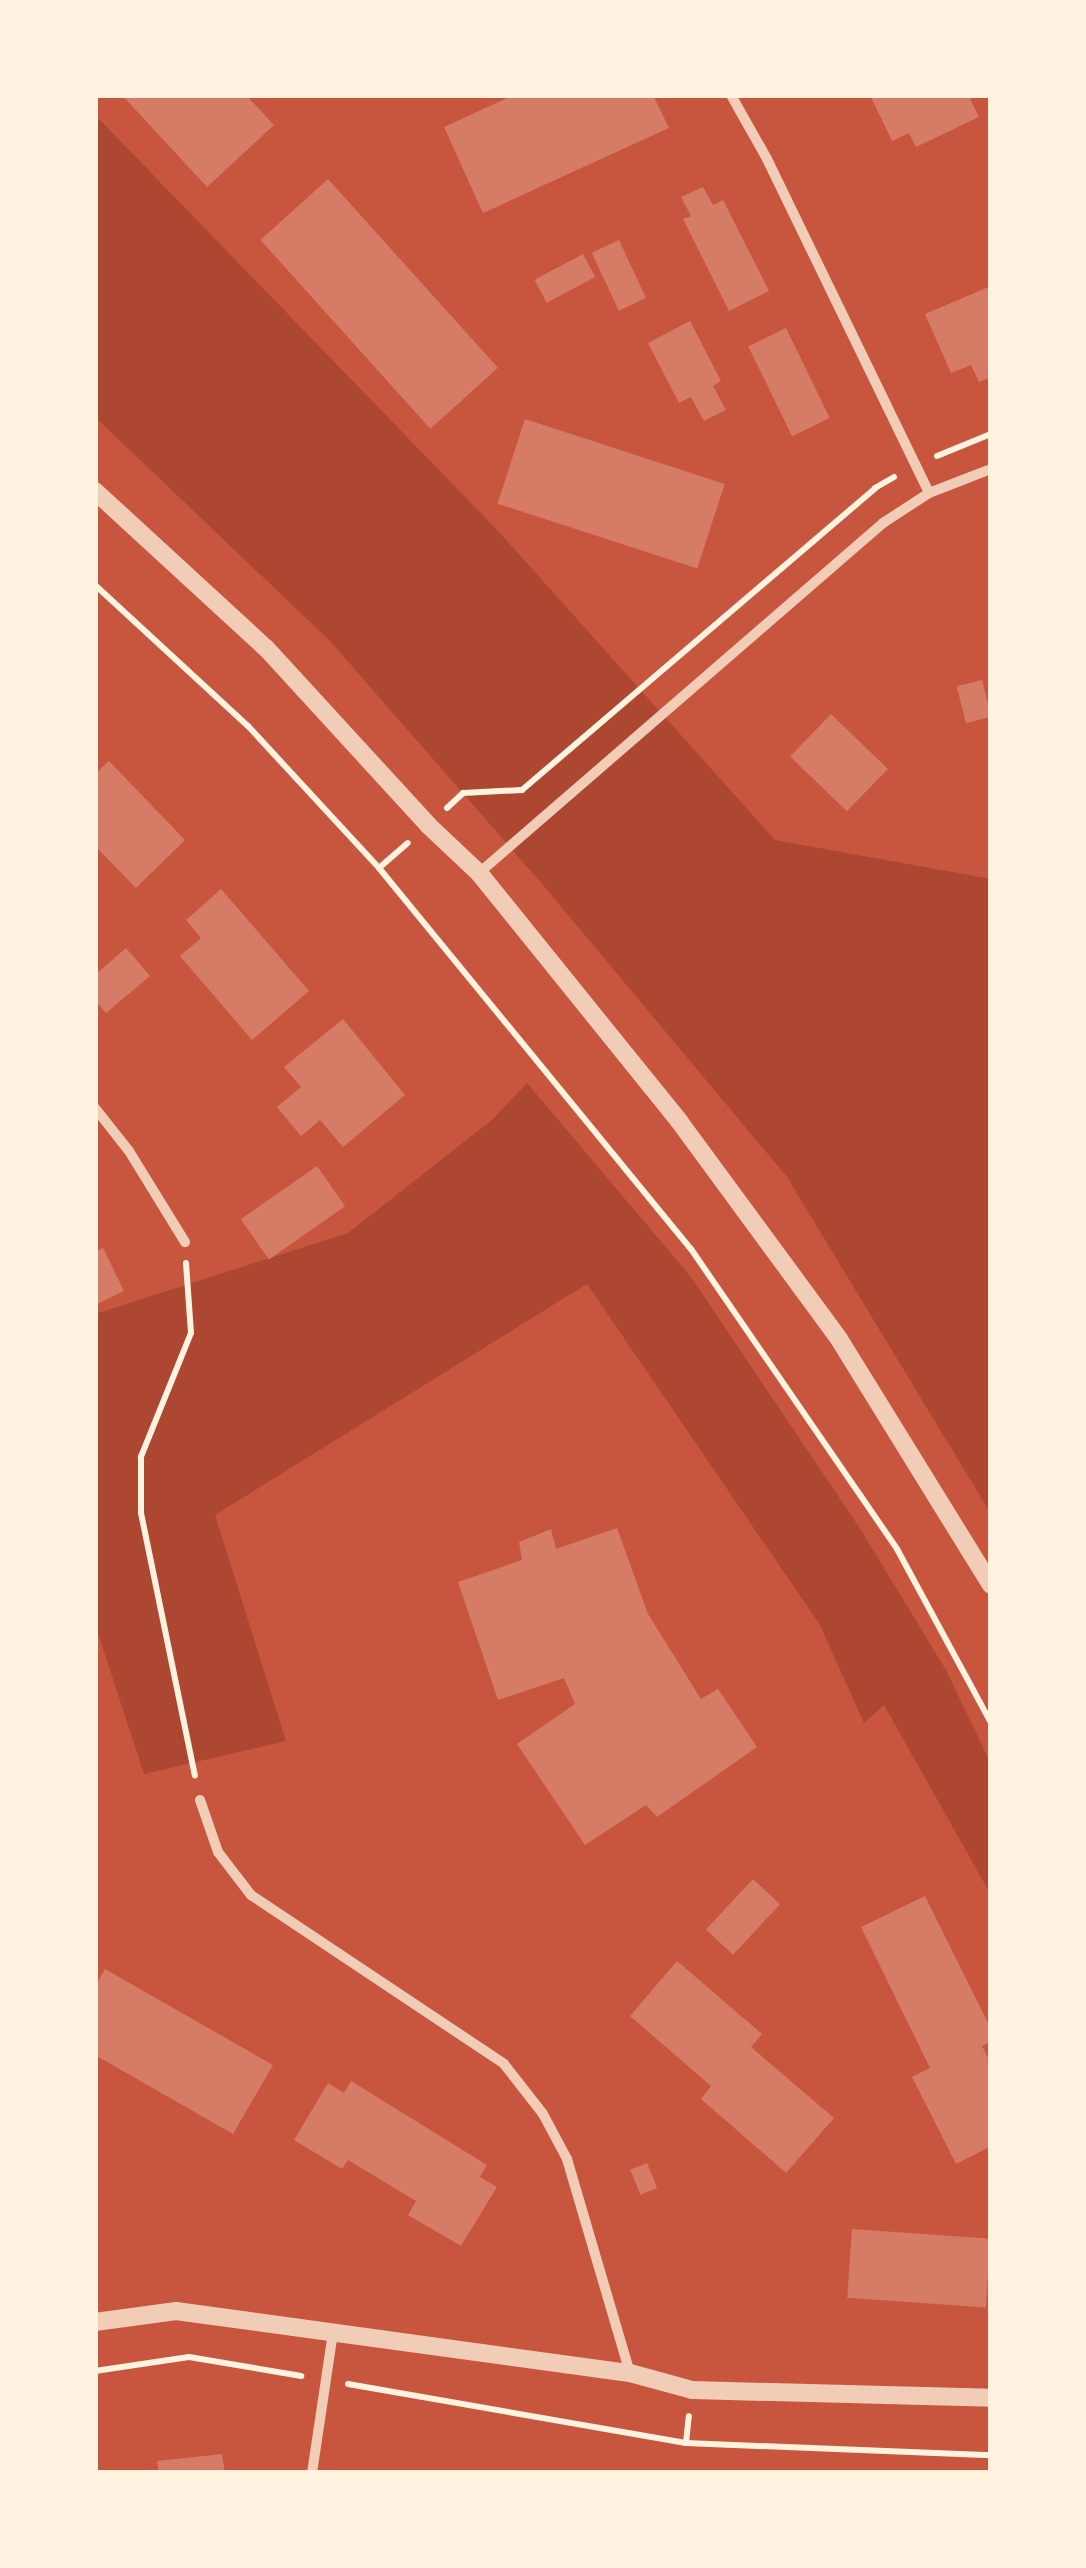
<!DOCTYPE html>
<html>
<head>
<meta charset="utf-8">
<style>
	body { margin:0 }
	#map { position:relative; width:1086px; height:2568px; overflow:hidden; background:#c8553d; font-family:"Libre Baskerville",serif }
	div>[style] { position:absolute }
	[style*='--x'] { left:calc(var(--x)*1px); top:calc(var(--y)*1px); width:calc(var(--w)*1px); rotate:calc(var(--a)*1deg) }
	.green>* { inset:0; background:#ae4732 }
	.building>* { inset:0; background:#d67c66; transform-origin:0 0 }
	.path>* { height:6px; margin:-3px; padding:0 3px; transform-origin:3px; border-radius:3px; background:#fff3e0 }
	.minor>* { height:10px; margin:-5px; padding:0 5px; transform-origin:5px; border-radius:5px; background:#f1ccb7 }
	.tertiary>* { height:18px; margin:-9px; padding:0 9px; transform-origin:9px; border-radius:9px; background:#f1ccb7 }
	span { translate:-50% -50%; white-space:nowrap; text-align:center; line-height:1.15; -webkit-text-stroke:10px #fff3e0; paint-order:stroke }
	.frame { position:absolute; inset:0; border:98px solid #fff3e0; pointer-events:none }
</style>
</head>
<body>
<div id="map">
	<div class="green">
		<i style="clip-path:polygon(95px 115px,500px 533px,775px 840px,991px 879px,991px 1514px,787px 1177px,543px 885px,330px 641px,95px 417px)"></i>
		<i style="clip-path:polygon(527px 1083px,691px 1277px,859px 1527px,946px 1670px,991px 1764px,991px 1895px,884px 1705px,864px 1723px,820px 1625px,587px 1284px,215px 1515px,286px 1741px,144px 1774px,95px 1624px,95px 1314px,348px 1233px,492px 1120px)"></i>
	</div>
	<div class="building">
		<i style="clip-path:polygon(122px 95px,246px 95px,274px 125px,207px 187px)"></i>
		<i style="clip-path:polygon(514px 95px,653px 95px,669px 128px,483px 213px,444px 127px)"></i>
		<i style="clip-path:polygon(870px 95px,979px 95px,970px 99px,979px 117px,916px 147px,909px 133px,892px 141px)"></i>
		<i style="left:328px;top:179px;width:254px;height:91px;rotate:48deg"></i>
		<i style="clip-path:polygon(703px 187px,713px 205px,723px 200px,769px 291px,729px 311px,683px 219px,691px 216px,681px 197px)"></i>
		<i style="left:619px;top:240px;width:64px;height:30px;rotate:65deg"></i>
		<i style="left:583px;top:254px;width:26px;height:55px;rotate:62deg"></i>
		<i style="clip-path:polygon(991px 286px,991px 377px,979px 382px,971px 365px,951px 373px,925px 314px)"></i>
		<i style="clip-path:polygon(690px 321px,721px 381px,713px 386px,726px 410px,704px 421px,691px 397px,679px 403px,648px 343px)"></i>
		<i style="left:786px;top:328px;width:100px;height:42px;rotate:64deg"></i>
		<i style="left:525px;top:419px;width:210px;height:89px;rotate:18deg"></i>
		<i style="left:982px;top:680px;width:38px;height:26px;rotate:76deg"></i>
		<i style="left:831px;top:714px;width:79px;height:59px;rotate:44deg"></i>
		<i style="clip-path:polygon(109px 761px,185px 840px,136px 888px,95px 846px,95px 774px)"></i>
		<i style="clip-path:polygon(221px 889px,309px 991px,252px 1040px,180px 956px,201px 938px,186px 920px)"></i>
		<i style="clip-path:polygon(126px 948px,150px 976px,106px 1013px,95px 1000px,95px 975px)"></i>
		<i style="clip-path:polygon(343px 1019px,405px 1095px,343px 1147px,320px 1120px,301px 1136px,277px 1107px,301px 1087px,284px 1067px)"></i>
		<i style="left:317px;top:1166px;width:49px;height:93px;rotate:55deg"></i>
		<i style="clip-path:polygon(103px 1248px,124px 1291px,95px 1305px,95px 1252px)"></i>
		<i style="clip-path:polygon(617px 1528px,648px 1614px,701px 1699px,718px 1689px,757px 1747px,657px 1817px,646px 1805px,585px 1845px,517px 1744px,575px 1704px,564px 1678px,498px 1700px,458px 1582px,522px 1560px,519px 1542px,551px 1529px,556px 1549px)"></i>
		<i style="left:753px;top:1879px;width:37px;height:69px;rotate:43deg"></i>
		<i style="clip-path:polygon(925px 1896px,991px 2029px,991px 2042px,982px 2046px,991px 2064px,991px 2146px,956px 2164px,912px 2077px,930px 2068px,861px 1927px)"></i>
		<i style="clip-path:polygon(677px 1961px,762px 2034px,751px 2047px,834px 2118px,786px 2173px,701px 2099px,711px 2086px,630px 2016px)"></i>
		<i style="clip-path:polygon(105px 1969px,273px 2065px,233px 2134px,95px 2055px,95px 1987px)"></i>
		<i style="clip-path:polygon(351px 2081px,487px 2165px,480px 2177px,497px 2187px,461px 2246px,408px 2215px,416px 2201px,348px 2160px,342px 2169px,294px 2140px,328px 2083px,344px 2093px)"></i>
		<i style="left:647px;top:2163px;width:27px;height:18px;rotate:68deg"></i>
		<i style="left:852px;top:2229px;width:139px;height:69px;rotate:4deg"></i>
		<i style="clip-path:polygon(222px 2454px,225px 2473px,159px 2473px,157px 2461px)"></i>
	</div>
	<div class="path">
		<i style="--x:937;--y:456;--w:58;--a:-22.2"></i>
		<i style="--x:95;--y:585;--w:208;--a:42.7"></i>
		<i style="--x:248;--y:726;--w:193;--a:47.3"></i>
		<i style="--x:379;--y:868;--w:492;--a:50.7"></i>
		<i style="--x:691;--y:1249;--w:364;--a:55.5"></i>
		<i style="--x:897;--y:1549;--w:198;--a:61.6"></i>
		<i style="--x:447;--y:808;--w:22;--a:-43"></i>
		<i style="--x:463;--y:793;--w:59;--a:-2.9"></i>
		<i style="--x:522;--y:790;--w:465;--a:-40.5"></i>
		<i style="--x:875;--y:488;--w:22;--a:-30"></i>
		<i style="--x:379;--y:868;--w:38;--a:-41"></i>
		<i style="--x:186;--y:1263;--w:70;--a:85.9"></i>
		<i style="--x:191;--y:1333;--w:134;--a:112"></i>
		<i style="--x:141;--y:1457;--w:56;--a:90"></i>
		<i style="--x:141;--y:1513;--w:268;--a:78.4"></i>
		<i style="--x:95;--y:2371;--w:95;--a:-8.5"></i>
		<i style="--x:189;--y:2357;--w:114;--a:9.6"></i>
		<i style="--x:348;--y:2384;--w:343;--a:9.9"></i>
		<i style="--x:686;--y:2443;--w:305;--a:2.3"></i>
		<i style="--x:686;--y:2443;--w:27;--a:-84"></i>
	</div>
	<div class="minor">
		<i style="--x:731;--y:95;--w:73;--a:60.6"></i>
		<i style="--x:767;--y:159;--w:371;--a:64.1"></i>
		<i style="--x:479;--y:873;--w:535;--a:-40.9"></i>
		<i style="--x:883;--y:523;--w:55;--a:-33.1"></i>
		<i style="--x:929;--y:493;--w:66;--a:-21.2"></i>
		<i style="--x:95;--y:1108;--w:55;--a:51.7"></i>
		<i style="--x:129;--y:1151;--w:107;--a:58.4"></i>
		<i style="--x:200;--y:1800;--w:55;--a:70.9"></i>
		<i style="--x:218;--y:1852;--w:54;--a:52.5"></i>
		<i style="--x:251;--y:1895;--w:304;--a:33.7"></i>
		<i style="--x:504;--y:2064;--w:63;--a:52"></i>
		<i style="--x:543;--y:2114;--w:51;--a:61.9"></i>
		<i style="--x:567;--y:2159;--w:223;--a:73.6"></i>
		<i style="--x:312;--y:2473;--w:143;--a:-81.5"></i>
	</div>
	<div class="tertiary">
		<i style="--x:95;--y:491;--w:232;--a:42.6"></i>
		<i style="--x:266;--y:648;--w:240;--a:47.5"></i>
		<i style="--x:428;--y:825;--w:70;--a:43.3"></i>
		<i style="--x:479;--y:873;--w:319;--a:51.1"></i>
		<i style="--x:679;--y:1121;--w:270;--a:53.7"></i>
		<i style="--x:839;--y:1339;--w:289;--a:58.3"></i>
		<i style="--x:95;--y:2322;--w:82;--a:-7.7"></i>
		<i style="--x:176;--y:2311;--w:458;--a:7.8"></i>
		<i style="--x:630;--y:2373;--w:64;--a:15.3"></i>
		<i style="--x:692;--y:2390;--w:299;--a:1.5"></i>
	</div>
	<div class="frame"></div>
</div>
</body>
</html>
